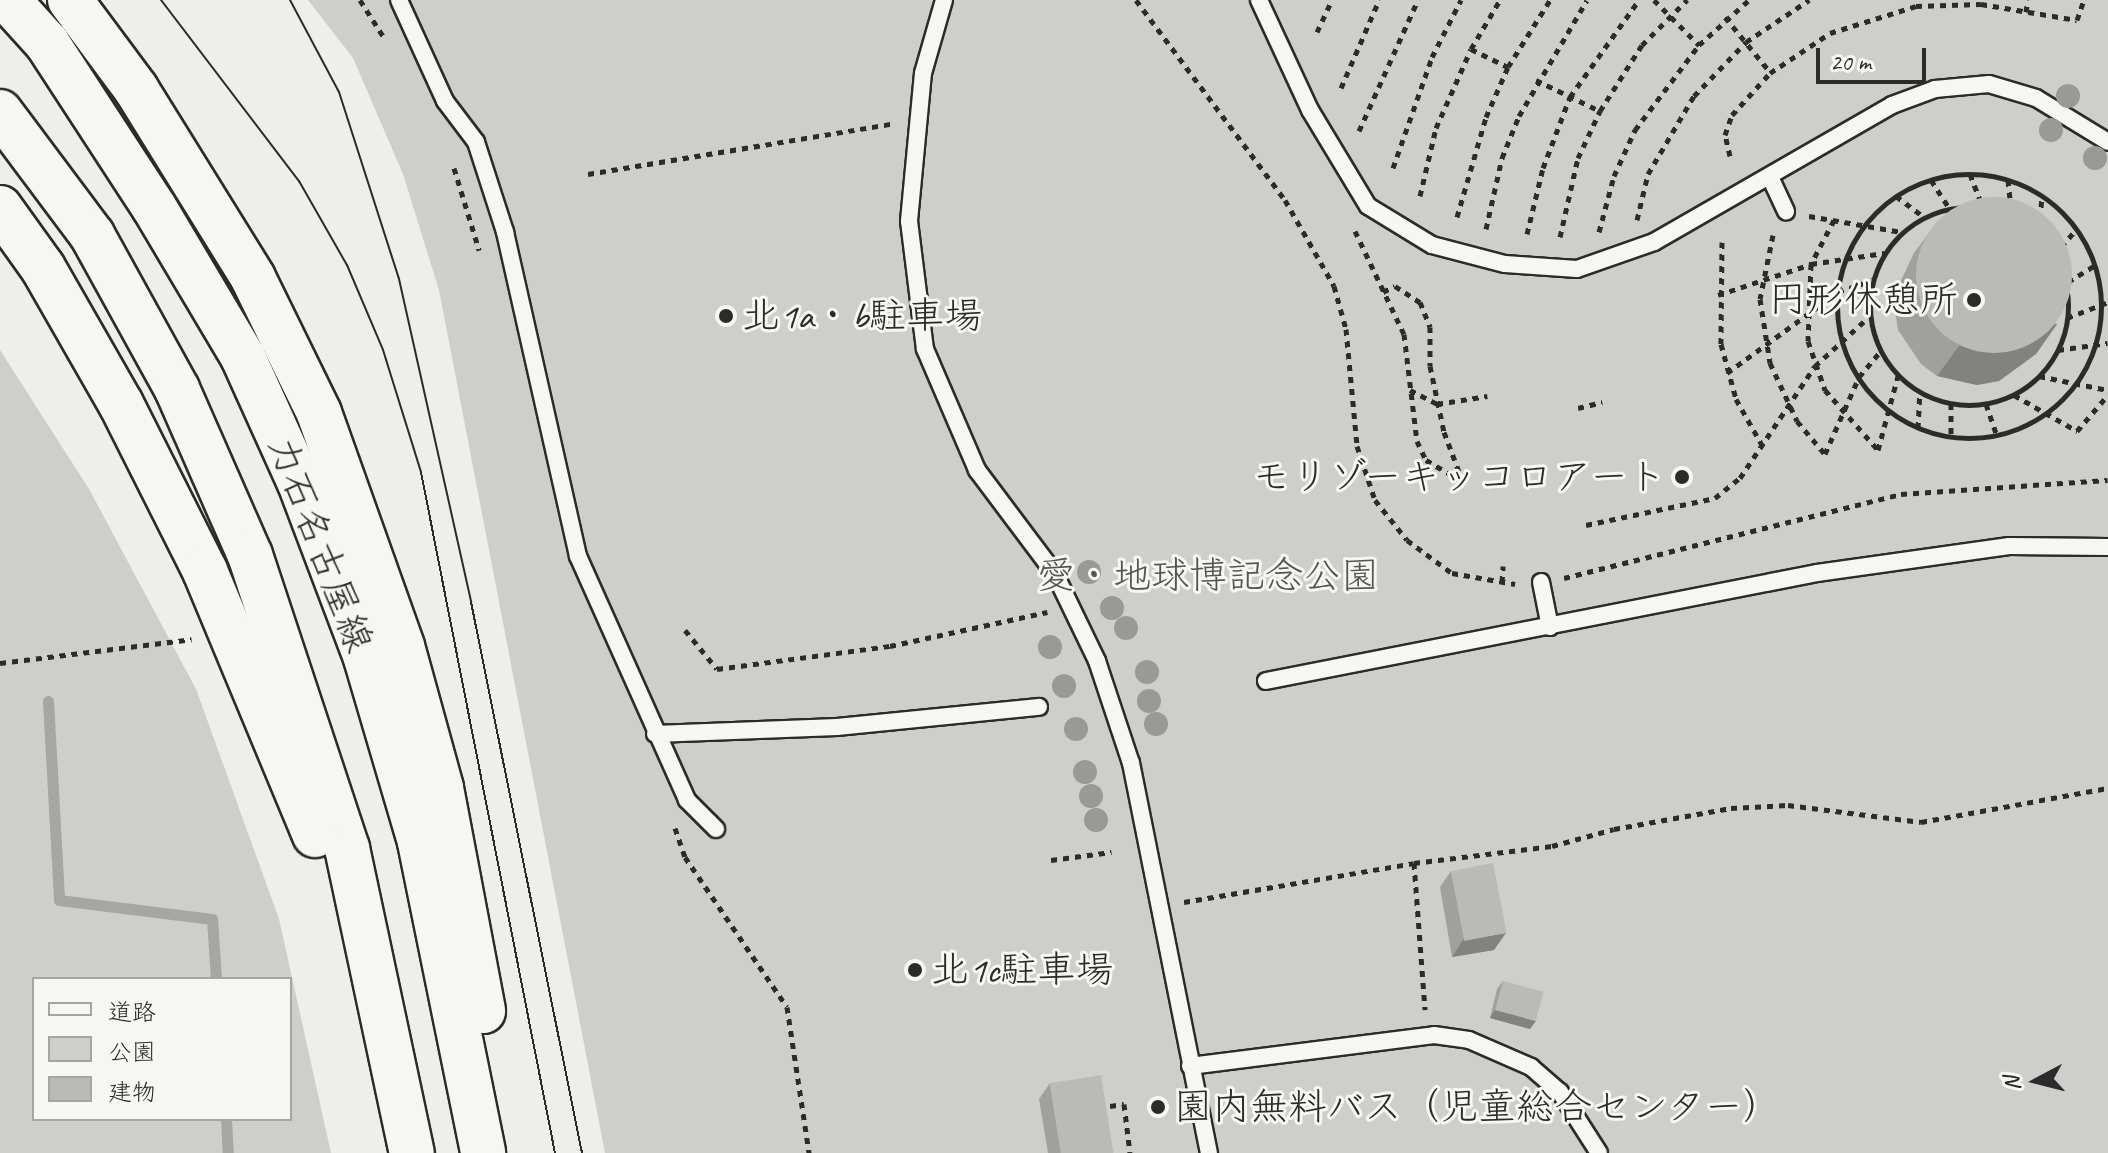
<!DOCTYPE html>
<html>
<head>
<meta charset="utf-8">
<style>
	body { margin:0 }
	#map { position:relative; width:2108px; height:1153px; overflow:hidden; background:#eeeeea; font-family:Caveat,"Klee One",sans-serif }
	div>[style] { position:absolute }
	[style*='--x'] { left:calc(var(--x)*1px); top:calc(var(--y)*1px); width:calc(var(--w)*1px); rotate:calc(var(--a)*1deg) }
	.green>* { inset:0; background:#cececa }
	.stream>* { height:11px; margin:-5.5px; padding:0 5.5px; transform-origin:5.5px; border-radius:5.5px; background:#a6a6a3 }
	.path>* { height:5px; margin-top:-2.5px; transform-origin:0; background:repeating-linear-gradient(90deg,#2b2b2b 0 6px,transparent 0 12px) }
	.path>.ring { margin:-2.5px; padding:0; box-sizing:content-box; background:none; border:5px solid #2b2b2b; border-radius:50% }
	.roads { filter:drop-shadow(2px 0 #2b2b2b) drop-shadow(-2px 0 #2b2b2b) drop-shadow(0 2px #2b2b2b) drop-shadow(0 -2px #2b2b2b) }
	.service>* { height:16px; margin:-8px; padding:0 8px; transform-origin:8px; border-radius:8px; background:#f6f6f2 }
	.primary>* { height:44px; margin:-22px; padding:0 22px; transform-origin:22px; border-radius:22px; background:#f6f6f2 }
	.tram>* { height:2px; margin:-1px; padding:0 1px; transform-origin:1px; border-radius:1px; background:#2b2b2b }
	.trees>* { width:24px; height:24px; margin:-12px; border-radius:50%; background:#999997 }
	.wall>* { inset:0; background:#a0a09d }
	.shaded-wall>* { inset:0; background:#828280 }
	.building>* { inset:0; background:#babab7; transform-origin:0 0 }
	.round { border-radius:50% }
	.dots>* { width:22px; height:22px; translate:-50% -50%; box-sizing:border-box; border:4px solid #f6f6f2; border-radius:50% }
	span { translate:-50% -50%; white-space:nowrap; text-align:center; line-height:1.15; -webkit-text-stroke:6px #f6f6f2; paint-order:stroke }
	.poi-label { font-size:38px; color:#2b2b2b }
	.right { translate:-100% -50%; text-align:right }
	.left { translate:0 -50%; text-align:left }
	.street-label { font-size:38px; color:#2b2b2b }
	.park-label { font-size:38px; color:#545453 }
	.legend { position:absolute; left:32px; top:977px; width:260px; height:144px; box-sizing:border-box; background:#f6f6f2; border:2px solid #a5a5a2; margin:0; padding:10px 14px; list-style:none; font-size:24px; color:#2b2b2b }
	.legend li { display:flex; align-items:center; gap:16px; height:40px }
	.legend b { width:40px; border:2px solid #a5a5a2 }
	.north { position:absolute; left:1996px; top:1041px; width:80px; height:80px; -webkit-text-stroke:6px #f6f6f2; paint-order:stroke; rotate:263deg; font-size:22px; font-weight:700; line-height:32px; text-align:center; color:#2b2b2b }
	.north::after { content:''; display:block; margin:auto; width:28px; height:36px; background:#2b2b2b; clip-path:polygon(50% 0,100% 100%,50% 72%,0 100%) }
	.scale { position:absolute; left:1816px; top:48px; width:110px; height:36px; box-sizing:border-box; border:4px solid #2b2b2b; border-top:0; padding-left:10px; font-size:24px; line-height:28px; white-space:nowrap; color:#2b2b2b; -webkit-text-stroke:6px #f6f6f2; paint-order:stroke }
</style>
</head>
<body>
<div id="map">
	<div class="green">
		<i style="clip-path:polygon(308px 0,2108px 0,2108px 1153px,605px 1153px,439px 290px,403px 174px,353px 58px)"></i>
		<i style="clip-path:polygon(evenodd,0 350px,89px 489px,196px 689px,279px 919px,331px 1153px,0 1153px,0 350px,34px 979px,290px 979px,290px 1119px,34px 1119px,34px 979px)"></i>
	</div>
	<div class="stream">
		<i style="--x:48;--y:701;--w:199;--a:86.8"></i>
		<i style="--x:59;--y:900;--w:154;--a:7.1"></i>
		<i style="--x:212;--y:919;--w:60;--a:86.2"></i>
		<i style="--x:226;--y:1119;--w:34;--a:87"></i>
	</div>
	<div class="path">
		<i style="--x:360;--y:0;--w:43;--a:57.4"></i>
		<i style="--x:1136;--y:0;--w:249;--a:53.3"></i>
		<i style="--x:1285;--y:200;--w:99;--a:60.3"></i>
		<i style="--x:1334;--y:286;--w:45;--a:74.4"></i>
		<i style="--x:1346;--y:329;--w:118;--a:84.6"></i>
		<i style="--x:1357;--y:446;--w:57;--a:71.6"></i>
		<i style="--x:1375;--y:500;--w:51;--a:51.3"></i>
		<i style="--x:1407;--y:540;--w:56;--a:36.3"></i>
		<i style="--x:1452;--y:573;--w:64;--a:9.9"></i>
		<i style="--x:1654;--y:0;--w:64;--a:45"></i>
		<i style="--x:2026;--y:12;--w:12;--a:-81"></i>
		<i style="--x:1725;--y:17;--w:71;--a:50.7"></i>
		<i style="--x:1317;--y:32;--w:35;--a:-65"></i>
		<i style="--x:1471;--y:49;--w:41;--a:25.9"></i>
		<i style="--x:1536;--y:80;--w:71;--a:25.8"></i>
		<i style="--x:1341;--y:88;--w:96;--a:-66.6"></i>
		<i style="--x:1359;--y:131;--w:144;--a:-65.8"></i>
		<i style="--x:1730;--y:156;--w:22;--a:-103"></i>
		<i style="--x:1725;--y:135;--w:21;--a:-71"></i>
		<i style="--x:1732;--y:115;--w:57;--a:-47.9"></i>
		<i style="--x:1770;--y:73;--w:72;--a:-33.7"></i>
		<i style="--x:1830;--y:33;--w:90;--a:-17.4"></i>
		<i style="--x:1916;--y:6;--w:65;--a:-1.8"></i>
		<i style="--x:1981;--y:4;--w:97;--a:9.5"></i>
		<i style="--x:2077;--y:20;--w:21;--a:-71"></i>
		<i style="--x:454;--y:168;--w:86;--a:73"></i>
		<i style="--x:1393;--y:168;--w:118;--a:-70.6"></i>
		<i style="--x:1432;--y:57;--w:64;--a:-63"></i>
		<i style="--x:588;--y:174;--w:307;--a:-9.4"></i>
		<i style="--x:1970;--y:174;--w:30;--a:69"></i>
		<i class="ring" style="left:1837px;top:174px;width:259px;height:259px"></i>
		<i style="--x:1931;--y:180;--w:35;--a:57"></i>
		<i style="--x:2008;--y:180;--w:27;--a:84"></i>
		<i style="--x:1420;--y:196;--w:70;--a:-76.8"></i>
		<i style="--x:1436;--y:128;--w:86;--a:-66.1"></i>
		<i style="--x:1471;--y:49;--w:57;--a:-59.4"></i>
		<i style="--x:1896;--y:196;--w:35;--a:37"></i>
		<i class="ring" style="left:1870px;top:207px;width:193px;height:193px"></i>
		<i style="--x:1809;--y:216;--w:94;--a:9.8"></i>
		<i style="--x:1457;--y:217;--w:104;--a:-73.8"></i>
		<i style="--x:1486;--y:117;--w:55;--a:-66.3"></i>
		<i style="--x:1508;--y:67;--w:79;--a:-57.9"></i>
		<i style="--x:2040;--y:219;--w:22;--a:-85"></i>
		<i style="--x:1637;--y:220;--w:47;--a:-76.6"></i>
		<i style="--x:1648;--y:174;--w:91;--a:-59.5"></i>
		<i style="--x:1694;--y:96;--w:75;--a:-46.1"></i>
		<i style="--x:1746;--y:42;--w:76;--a:-33.7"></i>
		<i style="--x:1834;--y:220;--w:50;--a:117.6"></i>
		<i style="--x:1811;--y:264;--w:77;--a:92.2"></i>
		<i style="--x:1808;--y:341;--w:52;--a:70.9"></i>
		<i style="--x:1825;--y:390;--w:80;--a:48.5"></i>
		<i style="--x:1878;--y:450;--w:77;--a:-74.9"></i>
		<i style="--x:1486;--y:229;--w:73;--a:-77.3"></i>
		<i style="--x:1502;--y:158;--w:45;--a:-68"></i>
		<i style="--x:1519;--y:116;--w:134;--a:-59.6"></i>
		<i style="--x:1355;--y:231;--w:114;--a:64.6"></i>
		<i style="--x:1404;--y:334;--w:108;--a:83.1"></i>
		<i style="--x:1417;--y:441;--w:21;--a:65"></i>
		<i style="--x:1426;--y:460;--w:43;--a:30.7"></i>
		<i style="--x:1599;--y:232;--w:58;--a:-75"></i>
		<i style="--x:1614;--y:176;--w:51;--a:-65.5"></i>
		<i style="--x:1635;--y:130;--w:106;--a:-53"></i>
		<i style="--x:1699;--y:45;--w:67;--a:-42"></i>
		<i style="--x:1527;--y:234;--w:68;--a:-76.4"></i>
		<i style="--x:1543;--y:168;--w:76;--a:-69.2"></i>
		<i style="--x:1570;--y:97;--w:119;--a:-54.6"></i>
		<i style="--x:1773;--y:235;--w:65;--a:101.5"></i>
		<i style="--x:1760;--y:299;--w:65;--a:81.1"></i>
		<i style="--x:1770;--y:363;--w:64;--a:65"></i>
		<i style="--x:1797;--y:421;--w:43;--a:49.7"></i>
		<i style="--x:1825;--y:454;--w:84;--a:-66.2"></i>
		<i style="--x:1859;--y:377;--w:33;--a:-50"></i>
		<i style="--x:1560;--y:237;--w:81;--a:-77.2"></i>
		<i style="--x:1578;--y:158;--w:52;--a:-64.9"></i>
		<i style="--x:1600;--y:111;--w:78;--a:-57.5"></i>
		<i style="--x:1642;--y:45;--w:64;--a:-45"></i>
		<i style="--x:1722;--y:242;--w:102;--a:90.6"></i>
		<i style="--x:1721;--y:344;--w:57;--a:74.7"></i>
		<i style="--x:1736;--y:399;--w:53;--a:60.5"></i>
		<i style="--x:2061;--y:247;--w:23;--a:-49"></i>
		<i style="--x:2068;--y:282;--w:31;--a:-32"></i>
		<i style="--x:1383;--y:292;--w:13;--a:-27"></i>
		<i style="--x:1395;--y:286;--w:30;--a:33"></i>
		<i style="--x:1420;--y:302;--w:27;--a:68"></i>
		<i style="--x:1430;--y:327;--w:39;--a:90"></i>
		<i style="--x:1430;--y:366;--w:67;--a:78"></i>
		<i style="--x:1444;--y:432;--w:53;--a:69.2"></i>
		<i style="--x:1718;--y:295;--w:98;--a:-18.4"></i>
		<i style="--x:1811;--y:264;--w:74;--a:-8.6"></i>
		<i style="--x:2067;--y:318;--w:44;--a:-21.3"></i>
		<i style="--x:2058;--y:350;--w:50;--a:-8"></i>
		<i style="--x:1727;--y:373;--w:137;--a:-36.1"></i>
		<i style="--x:1838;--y:292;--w:37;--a:-19"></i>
		<i style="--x:2039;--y:376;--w:70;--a:11.5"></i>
		<i style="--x:1410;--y:390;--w:30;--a:27"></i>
		<i style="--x:1437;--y:404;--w:51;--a:-9.1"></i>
		<i style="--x:2014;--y:395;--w:73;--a:29.7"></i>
		<i style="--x:2077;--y:431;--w:48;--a:-49.3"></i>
		<i style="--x:1951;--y:404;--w:33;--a:90"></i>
		<i style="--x:1986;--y:404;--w:34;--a:71"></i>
		<i style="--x:1578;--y:408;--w:25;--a:-14"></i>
		<i style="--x:1918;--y:428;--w:35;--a:-87"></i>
		<i style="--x:1586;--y:525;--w:132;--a:-11.8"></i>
		<i style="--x:1715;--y:498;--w:32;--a:-39"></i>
		<i style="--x:1740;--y:478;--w:135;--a:-56.2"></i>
		<i style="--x:1815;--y:366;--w:74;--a:-42.3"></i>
		<i style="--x:1564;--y:578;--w:347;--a:-14"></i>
		<i style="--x:1901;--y:494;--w:207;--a:-3.9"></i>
		<i style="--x:1502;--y:582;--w:16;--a:-86"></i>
		<i style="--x:685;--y:630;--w:50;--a:50.6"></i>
		<i style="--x:717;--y:669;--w:175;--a:-7.6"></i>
		<i style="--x:890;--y:646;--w:161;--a:-12.2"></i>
		<i style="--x:0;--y:663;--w:193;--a:-7.1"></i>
		<i style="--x:675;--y:828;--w:31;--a:71"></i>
		<i style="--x:685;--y:857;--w:181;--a:55.8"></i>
		<i style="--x:787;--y:1007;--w:148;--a:81.4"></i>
		<i style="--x:1051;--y:860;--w:61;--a:-7.6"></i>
		<i style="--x:1414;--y:863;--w:147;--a:85.7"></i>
		<i style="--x:1184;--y:902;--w:233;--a:-9.6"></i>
		<i style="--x:1414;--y:863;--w:139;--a:-7"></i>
		<i style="--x:1552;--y:846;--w:64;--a:-15.3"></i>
		<i style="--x:1614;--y:829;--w:119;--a:-10.2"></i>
		<i style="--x:1731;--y:808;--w:57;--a:-3"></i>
		<i style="--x:1788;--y:805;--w:134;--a:7.3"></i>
		<i style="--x:1921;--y:822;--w:190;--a:-10.3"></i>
		<i style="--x:1110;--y:1106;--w:14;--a:-8"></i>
		<i style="--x:1124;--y:1104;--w:49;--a:83"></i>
	</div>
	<div class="roads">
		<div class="service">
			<i style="--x:399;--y:0;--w:111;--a:65.5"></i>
			<i style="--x:445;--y:101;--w:51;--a:52.9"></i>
			<i style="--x:476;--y:142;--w:95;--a:72.1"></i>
			<i style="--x:505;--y:232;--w:332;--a:77.3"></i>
			<i style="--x:578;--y:556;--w:267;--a:65.9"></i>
			<i style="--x:687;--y:800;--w:41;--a:45"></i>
			<i style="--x:944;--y:0;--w:76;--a:106"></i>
			<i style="--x:923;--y:73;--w:149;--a:95.4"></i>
			<i style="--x:909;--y:221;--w:129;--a:82.9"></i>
			<i style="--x:925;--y:349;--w:132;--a:66.7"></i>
			<i style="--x:977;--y:470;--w:130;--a:53.1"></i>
			<i style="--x:1055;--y:574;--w:97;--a:64.2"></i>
			<i style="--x:1097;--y:661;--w:108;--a:71.6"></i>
			<i style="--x:1131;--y:763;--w:398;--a:78.7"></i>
			<i style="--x:1259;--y:0;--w:121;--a:65.1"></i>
			<i style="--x:1310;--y:110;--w:112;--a:58.9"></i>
			<i style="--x:1368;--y:206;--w:75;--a:31.4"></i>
			<i style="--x:1432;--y:245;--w:75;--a:14.6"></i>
			<i style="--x:1505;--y:264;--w:72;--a:4"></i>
			<i style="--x:1577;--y:269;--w:82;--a:-19.3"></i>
			<i style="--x:1654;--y:242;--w:275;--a:-29.9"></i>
			<i style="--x:1892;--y:105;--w:46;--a:-20.4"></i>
			<i style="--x:1935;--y:89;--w:54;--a:-5.3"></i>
			<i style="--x:1989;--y:84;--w:49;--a:16.6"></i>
			<i style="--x:2036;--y:98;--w:84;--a:31.4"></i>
			<i style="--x:1770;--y:177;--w:38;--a:65"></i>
			<i style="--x:1541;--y:582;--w:46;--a:78.7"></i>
			<i style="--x:1266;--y:681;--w:561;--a:-11.09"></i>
			<i style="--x:1817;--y:573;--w:194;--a:-8"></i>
			<i style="--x:2009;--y:546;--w:99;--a:0.6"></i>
			<i style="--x:655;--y:734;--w:182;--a:-2.2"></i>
			<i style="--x:837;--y:727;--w:203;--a:-5.7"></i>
			<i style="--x:1190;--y:1066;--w:246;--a:-7.2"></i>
			<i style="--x:1434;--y:1035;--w:35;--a:8"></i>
			<i style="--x:1469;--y:1040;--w:68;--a:23.5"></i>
			<i style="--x:1531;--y:1067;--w:38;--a:41"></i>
			<i style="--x:1560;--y:1092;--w:72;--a:57.4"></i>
		</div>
		<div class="primary">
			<i style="--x:8;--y:0;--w:58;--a:47.8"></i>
			<i style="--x:47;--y:43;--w:196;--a:56.9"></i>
			<i style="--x:154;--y:207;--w:174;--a:59.3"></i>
			<i style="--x:243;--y:357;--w:138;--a:65.7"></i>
			<i style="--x:300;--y:483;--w:187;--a:69.3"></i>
			<i style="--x:366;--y:658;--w:192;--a:73.6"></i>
			<i style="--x:420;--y:842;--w:317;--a:78.5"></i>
			<i style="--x:70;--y:0;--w:111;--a:53.4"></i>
			<i style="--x:136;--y:89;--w:222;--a:58.2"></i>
			<i style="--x:253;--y:278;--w:150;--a:63.9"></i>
			<i style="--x:319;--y:413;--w:247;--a:70.4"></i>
			<i style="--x:402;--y:646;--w:147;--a:74.6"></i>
			<i style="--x:441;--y:788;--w:227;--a:79.3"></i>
			<i style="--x:0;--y:112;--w:154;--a:53.2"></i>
			<i style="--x:92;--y:235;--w:176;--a:61.1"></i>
			<i style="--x:177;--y:389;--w:181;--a:66.3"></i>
			<i style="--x:250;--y:555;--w:309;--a:71.7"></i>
			<i style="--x:347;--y:848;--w:312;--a:78"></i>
			<i style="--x:0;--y:208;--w:74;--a:54.4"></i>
			<i style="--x:43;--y:268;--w:157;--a:60.2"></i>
			<i style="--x:121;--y:404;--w:187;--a:63.3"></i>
			<i style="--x:205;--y:571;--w:286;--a:67.4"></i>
		</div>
	</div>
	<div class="tram">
		<i style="--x:161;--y:0;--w:228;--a:52.7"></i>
		<i style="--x:299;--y:181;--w:97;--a:60.3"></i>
		<i style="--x:347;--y:265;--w:92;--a:67"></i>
		<i style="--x:383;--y:350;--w:128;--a:72.7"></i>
		<i style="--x:421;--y:472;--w:694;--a:78.87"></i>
		<i style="--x:290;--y:0;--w:104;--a:62"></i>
		<i style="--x:339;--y:92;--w:196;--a:72.2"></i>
		<i style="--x:399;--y:279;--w:331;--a:77.4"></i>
		<i style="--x:471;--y:602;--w:562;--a:78.61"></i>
	</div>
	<div class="trees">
		<i style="left:2068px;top:96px"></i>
		<i style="left:2051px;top:130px"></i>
		<i style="left:2095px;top:158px"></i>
		<i style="left:1089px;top:572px"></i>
		<i style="left:1112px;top:608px"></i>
		<i style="left:1126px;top:628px"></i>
		<i style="left:1050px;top:647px"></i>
		<i style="left:1147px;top:672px"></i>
		<i style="left:1064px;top:686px"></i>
		<i style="left:1149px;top:701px"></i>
		<i style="left:1156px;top:724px"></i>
		<i style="left:1076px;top:729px"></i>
		<i style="left:1085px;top:772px"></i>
		<i style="left:1091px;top:796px"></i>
		<i style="left:1096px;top:820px"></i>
	</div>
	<div class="wall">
		<i style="clip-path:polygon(1936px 223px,2057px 324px,2036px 354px,1999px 381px,1977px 385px,1937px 376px,1921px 364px,1898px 330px,1895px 310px,1897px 289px,1914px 253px)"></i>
		<i style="clip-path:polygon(1451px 871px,1494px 950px,1452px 957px,1440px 887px)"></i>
		<i style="clip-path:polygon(1503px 981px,1530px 1029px,1490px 1018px,1497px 989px)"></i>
		<i style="clip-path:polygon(1050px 1083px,1113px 1153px,1048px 1153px,1039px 1099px)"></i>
	</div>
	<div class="shaded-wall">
		<i style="clip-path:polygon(2057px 324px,2036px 354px,1999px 381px,1977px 385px,1937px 376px,1959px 346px)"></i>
		<i style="clip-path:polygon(1506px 933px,1494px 950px,1452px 957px,1463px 940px)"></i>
		<i style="clip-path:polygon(1495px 1010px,1536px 1021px,1530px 1029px,1490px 1018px)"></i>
	</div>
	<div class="building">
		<i class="round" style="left:1916px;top:197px;width:156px;height:156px"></i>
		<i style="left:1493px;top:863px;width:71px;height:43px;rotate:79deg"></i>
		<i style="left:1503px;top:981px;width:42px;height:30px;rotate:15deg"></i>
		<i style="left:1101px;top:1075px;width:79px;height:52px;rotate:81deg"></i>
	</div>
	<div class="dots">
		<i style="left:1974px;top:300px;background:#2b2b2b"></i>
		<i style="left:726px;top:316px;background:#2b2b2b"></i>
		<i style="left:1682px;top:477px;background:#2b2b2b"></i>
		<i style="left:915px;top:970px;background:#2b2b2b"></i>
		<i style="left:1158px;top:1107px;background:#2b2b2b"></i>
	</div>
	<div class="poi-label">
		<span class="right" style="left:1958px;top:300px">円形休憩所</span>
		<span class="left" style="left:742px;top:316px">北1a・b駐車場</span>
		<span class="right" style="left:1666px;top:477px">モリゾーキッコロアート</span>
		<span class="left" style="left:931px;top:970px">北1c駐車場</span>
		<span class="left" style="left:1174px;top:1107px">園内無料バス（児童総合センター）</span>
	</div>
	<div class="street-label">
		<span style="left:320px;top:544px;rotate:69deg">力石名古屋線</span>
	</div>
	<div class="park-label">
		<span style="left:1208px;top:576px">愛・地球博記念公園</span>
	</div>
	<ul class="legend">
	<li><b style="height:10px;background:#f6f6f2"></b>道路</li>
	<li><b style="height:22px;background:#cececa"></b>公園</li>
	<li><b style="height:22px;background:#babab7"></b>建物</li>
	</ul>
	<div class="north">N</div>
	<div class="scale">20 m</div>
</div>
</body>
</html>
